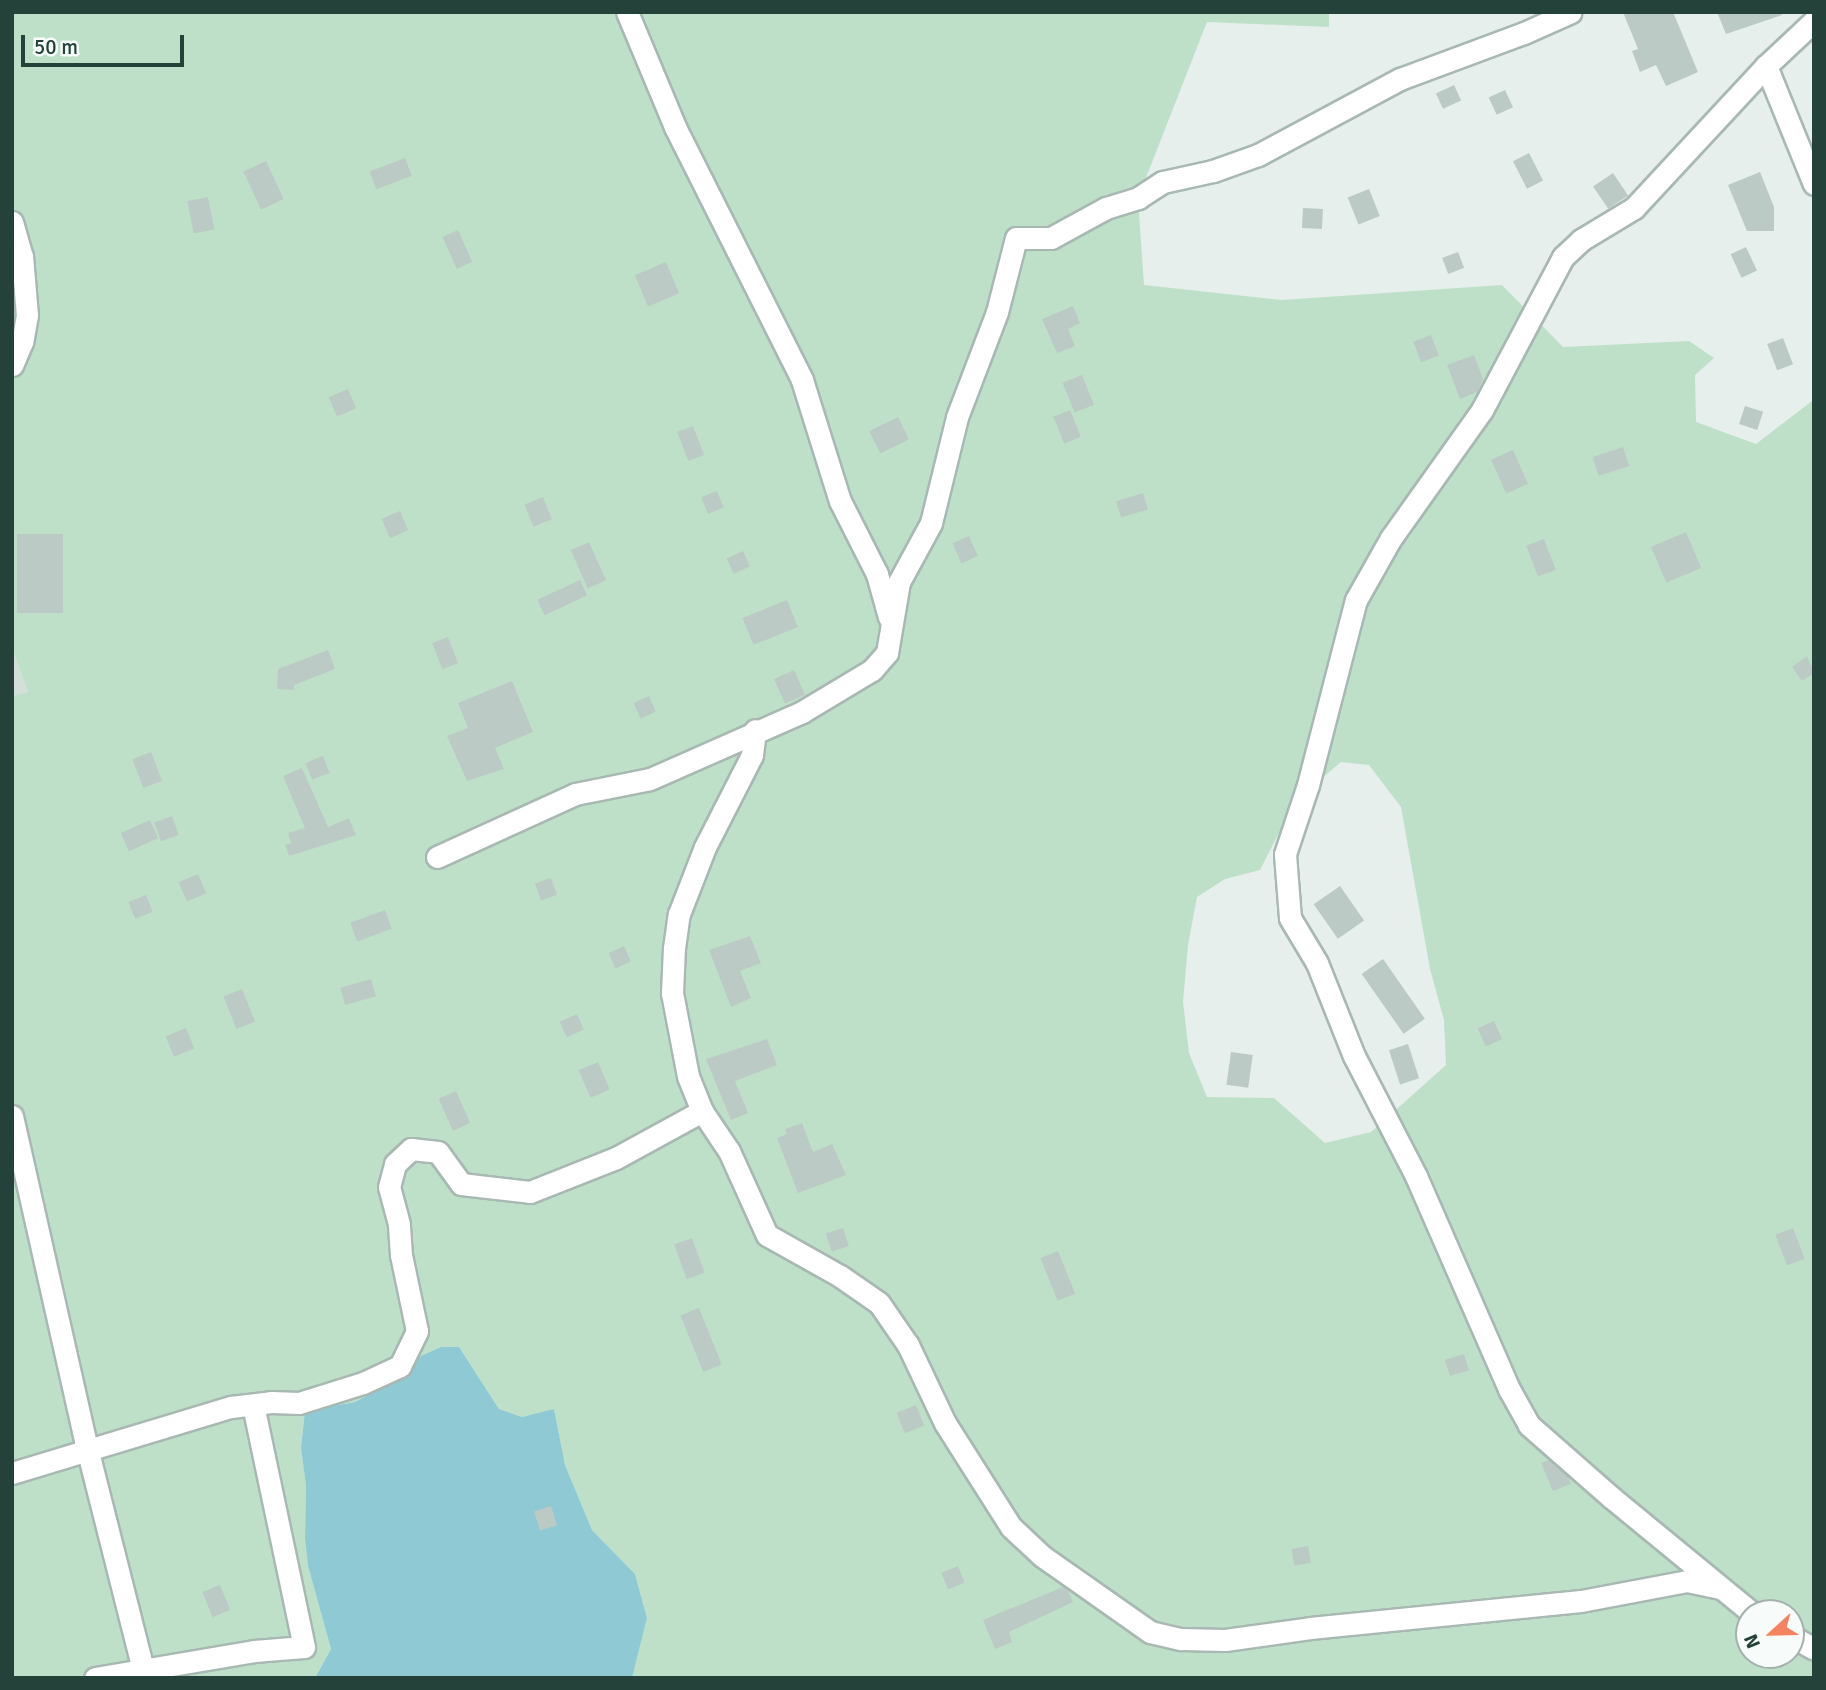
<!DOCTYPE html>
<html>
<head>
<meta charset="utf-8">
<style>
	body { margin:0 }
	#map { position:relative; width:1826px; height:1690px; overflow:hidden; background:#e6efeb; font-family:Signika,sans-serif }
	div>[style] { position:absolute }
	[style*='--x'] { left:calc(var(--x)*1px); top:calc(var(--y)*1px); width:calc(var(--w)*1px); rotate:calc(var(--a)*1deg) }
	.built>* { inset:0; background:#d4dfda }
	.green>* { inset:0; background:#bfe0c8 }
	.water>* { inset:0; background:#8ec9d4 }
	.building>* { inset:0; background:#bbcac4; transform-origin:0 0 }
	.roads { filter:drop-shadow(2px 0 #a8b8b2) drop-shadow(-2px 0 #a8b8b2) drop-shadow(0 2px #a8b8b2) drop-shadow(0 -2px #a8b8b2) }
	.minor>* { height:21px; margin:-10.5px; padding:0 10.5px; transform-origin:10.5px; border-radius:10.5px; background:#fff }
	span { translate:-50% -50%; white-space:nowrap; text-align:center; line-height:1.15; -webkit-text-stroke:7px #f7fbf9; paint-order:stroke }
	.frame { position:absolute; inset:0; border:14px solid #24423a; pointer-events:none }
	.north { position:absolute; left:1735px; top:1599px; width:70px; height:70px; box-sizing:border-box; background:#f7fbf9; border:2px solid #a3b1ad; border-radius:50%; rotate:248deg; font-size:19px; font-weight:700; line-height:28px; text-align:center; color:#24423a }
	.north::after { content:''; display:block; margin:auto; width:24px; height:32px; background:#f4845f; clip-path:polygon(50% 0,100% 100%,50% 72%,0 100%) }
	.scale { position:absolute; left:21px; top:35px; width:163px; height:32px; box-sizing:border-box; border:4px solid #24423a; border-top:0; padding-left:9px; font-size:21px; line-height:24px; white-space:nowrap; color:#24423a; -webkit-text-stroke:5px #f7fbf9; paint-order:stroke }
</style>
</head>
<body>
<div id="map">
	<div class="built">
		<i style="clip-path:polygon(12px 648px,28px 692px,12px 696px)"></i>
	</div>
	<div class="green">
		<i style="clip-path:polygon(evenodd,12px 12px,1329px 12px,1329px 27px,1207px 22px,1138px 198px,1144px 285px,1282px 300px,1502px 285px,1563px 347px,1689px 341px,1714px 358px,1695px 375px,1696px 422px,1756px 444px,1812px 401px,1814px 249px,1814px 1678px,632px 1678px,647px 1618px,635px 1574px,592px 1530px,565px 1465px,554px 1410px,522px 1417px,499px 1409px,459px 1347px,441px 1347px,422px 1356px,396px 1380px,355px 1402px,305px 1411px,301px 1448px,306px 1486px,305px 1539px,308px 1566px,331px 1649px,315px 1678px,12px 1678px,12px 696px,28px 692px,12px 648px,12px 12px,1341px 762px,1369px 765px,1401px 807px,1430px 969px,1444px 1020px,1446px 1065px,1371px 1132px,1325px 1143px,1274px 1098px,1207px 1097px,1189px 1053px,1183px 1002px,1188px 945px,1197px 897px,1225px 879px,1260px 870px,1284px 823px,1321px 779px,1341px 762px,12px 12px,1749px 1613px,1791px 1613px,1791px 1655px,1749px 1655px,1749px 1613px)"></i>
	</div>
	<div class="water">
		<i style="clip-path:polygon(441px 1347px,459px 1347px,499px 1409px,522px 1417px,554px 1409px,565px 1465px,592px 1530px,635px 1574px,647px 1618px,632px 1678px,315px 1678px,331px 1649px,308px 1566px,305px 1539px,306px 1486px,301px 1448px,305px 1411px,355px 1402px,396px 1380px,421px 1356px)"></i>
	</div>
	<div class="building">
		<i style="clip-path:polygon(1623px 12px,1673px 12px,1698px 72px,1666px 86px,1656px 65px,1640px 72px,1632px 51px,1638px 49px)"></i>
		<i style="clip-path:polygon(1717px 12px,1781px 12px,1782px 15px,1726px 34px)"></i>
		<i style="left:1454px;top:85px;width:17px;height:20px;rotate:65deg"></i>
		<i style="left:1505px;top:90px;width:19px;height:18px;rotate:65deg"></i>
		<i style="left:1529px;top:153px;width:31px;height:18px;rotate:63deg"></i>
		<i style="left:405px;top:158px;width:19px;height:38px;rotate:69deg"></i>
		<i style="left:266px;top:161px;width:42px;height:25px;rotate:65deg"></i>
		<i style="clip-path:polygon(1760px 172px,1774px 207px,1774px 231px,1747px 231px,1728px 185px)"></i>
		<i style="left:1613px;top:173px;width:27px;height:24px;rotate:56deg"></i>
		<i style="left:1369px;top:189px;width:29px;height:23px;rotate:68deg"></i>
		<i style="left:208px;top:197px;width:33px;height:21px;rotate:79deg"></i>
		<i style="left:1303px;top:208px;width:20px;height:20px;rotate:3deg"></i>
		<i style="left:458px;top:230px;width:35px;height:17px;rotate:66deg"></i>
		<i style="left:1746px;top:247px;width:26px;height:17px;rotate:65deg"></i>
		<i style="left:1458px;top:252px;width:17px;height:17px;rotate:69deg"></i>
		<i style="left:666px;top:262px;width:34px;height:34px;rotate:67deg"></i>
		<i style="clip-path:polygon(1073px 306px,1080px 323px,1068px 329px,1075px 346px,1057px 353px,1042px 319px)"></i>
		<i style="left:1431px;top:335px;width:22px;height:19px;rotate:69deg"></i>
		<i style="left:1783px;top:338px;width:28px;height:17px;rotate:69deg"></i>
		<i style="clip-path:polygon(1474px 355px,1483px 379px,1477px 392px,1460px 399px,1447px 365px)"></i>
		<i style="left:1082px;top:375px;width:32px;height:21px;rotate:68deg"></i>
		<i style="left:348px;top:389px;width:21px;height:21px;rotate:67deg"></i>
		<i style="left:1745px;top:406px;width:19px;height:19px;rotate:18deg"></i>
		<i style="left:1070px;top:410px;width:29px;height:18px;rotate:68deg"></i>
		<i style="left:898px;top:417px;width:25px;height:32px;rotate:64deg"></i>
		<i style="left:693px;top:426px;width:31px;height:17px;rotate:69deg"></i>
		<i style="left:1623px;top:447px;width:20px;height:32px;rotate:72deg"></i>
		<i style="left:1513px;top:450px;width:37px;height:24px;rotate:66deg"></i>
		<i style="left:717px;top:491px;width:18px;height:17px;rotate:68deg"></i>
		<i style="left:1143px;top:493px;width:17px;height:28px;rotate:73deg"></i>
		<i style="left:543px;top:497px;width:24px;height:20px;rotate:68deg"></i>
		<i style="left:400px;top:511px;width:21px;height:20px;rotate:67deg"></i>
		<i style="left:1686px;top:532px;width:39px;height:38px;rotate:67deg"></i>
		<i style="left:17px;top:534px;width:46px;height:79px"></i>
		<i style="left:969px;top:536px;width:22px;height:18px;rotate:66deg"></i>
		<i style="left:1544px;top:539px;width:33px;height:19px;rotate:69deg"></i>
		<i style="left:589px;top:542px;width:42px;height:20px;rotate:66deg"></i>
		<i style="left:743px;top:551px;width:17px;height:18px;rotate:66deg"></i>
		<i style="left:580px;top:580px;width:17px;height:47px;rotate:65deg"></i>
		<i style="left:787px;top:600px;width:29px;height:48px;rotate:68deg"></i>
		<i style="left:448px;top:637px;width:28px;height:17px;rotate:69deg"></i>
		<i style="clip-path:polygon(328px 650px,335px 669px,294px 685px,294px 690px,277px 689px,278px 669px)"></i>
		<i style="clip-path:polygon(1807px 656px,1814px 673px,1802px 681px,1792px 667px)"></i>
		<i style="left:794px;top:670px;width:27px;height:22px;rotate:66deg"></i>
		<i style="clip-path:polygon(512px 681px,533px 732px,495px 748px,504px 769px,467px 781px,447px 736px,468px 728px,458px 703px)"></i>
		<i style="left:649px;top:696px;width:17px;height:17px;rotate:66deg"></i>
		<i style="left:151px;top:752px;width:31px;height:20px;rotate:69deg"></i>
		<i style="left:323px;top:756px;width:18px;height:19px;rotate:68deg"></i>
		<i style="clip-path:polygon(302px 768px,328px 827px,349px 818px,356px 835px,289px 856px,285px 845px,291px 843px,288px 833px,305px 828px,283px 776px)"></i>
		<i style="left:172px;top:816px;width:20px;height:19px;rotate:70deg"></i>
		<i style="left:150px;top:820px;width:20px;height:32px;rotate:66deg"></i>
		<i style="left:198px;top:874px;width:21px;height:21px;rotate:67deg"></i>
		<i style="left:551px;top:878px;width:18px;height:17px;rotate:71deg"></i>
		<i style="left:1340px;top:886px;width:42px;height:32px;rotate:55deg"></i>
		<i style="left:146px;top:895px;width:18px;height:19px;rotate:68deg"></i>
		<i style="left:385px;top:910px;width:20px;height:37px;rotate:70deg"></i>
		<i style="clip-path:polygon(750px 936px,761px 963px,740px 971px,751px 998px,731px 1007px,709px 950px)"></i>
		<i style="left:624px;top:946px;width:17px;height:17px;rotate:66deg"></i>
		<i style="left:1383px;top:959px;width:73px;height:26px;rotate:55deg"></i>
		<i style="left:371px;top:979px;width:18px;height:32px;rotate:74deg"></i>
		<i style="left:242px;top:989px;width:35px;height:20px;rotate:68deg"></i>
		<i style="left:577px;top:1014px;width:17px;height:19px;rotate:66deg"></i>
		<i style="left:1494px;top:1021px;width:20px;height:18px;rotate:66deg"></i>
		<i style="left:186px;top:1028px;width:22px;height:22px;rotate:68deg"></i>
		<i style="clip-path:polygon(767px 1039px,777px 1065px,735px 1081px,748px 1113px,731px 1120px,706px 1059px)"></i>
		<i style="left:1408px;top:1044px;width:36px;height:20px;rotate:72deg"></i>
		<i style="left:1231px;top:1052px;width:22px;height:33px;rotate:8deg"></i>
		<i style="left:598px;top:1062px;width:30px;height:21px;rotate:67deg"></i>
		<i style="left:456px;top:1091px;width:35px;height:19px;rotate:66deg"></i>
		<i style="clip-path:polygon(802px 1123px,813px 1152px,832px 1144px,846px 1175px,798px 1193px,777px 1138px,787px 1134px,785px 1129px)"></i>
		<i style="left:843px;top:1228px;width:19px;height:18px;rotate:72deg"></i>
		<i style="left:1793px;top:1228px;width:33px;height:19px;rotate:69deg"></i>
		<i style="left:692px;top:1238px;width:37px;height:19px;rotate:70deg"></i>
		<i style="left:1058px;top:1251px;width:46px;height:19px;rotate:68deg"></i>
		<i style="left:699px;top:1308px;width:61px;height:20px;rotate:68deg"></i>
		<i style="left:1464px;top:1354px;width:17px;height:20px;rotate:73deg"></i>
		<i style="left:916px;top:1405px;width:22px;height:21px;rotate:68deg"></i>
		<i style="clip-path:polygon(1549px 1460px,1568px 1477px,1571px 1484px,1553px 1491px,1541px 1463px)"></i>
		<i style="left:551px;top:1506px;width:20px;height:18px;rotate:72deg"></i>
		<i style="left:1308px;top:1546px;width:17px;height:17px;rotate:80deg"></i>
		<i style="left:958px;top:1566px;width:18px;height:18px;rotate:68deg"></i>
		<i style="left:220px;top:1585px;width:27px;height:19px;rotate:68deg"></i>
		<i style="clip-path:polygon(1063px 1587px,1068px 1591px,1073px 1602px,1009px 1632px,1012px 1642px,995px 1649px,983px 1620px)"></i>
	</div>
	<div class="roads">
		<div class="minor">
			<i style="--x:627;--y:12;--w:125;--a:67.3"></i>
			<i style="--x:675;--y:127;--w:283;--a:63.3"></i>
			<i style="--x:802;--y:380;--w:127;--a:72.6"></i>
			<i style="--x:840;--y:501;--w:82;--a:63.1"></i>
			<i style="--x:877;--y:574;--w:45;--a:74.4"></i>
			<i style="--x:1766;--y:66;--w:127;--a:67.9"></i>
			<i style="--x:12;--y:222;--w:35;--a:74"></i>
			<i style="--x:22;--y:256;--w:59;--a:85.2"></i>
			<i style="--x:27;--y:315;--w:27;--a:100"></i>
			<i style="--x:22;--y:342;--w:25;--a:113"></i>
			<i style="--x:437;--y:857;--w:152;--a:-24.5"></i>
			<i style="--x:575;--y:794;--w:76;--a:-11.3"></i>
			<i style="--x:650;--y:779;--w:166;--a:-23.8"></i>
			<i style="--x:802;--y:712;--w:82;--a:-31"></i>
			<i style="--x:872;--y:670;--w:23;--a:-49"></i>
			<i style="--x:887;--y:653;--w:72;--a:-80.4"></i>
			<i style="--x:899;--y:582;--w:67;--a:-61.5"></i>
			<i style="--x:931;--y:523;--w:109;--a:-76.2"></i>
			<i style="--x:957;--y:417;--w:112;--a:-69.1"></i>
			<i style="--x:997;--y:312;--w:76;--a:-75.6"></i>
			<i style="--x:1016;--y:238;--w:35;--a:0"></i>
			<i style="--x:1051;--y:238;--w:63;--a:-28.6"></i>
			<i style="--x:1106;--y:208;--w:34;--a:-17"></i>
			<i style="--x:1138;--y:198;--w:30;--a:-33"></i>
			<i style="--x:1163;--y:182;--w:51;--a:-12.4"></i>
			<i style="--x:1213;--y:171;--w:48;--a:-19.6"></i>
			<i style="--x:1258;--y:155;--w:161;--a:-28.2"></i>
			<i style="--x:1400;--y:79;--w:132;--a:-20.4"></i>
			<i style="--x:1524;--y:33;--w:51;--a:-24.1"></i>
			<i style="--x:702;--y:1111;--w:38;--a:-112"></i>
			<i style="--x:688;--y:1076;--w:85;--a:-100.9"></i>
			<i style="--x:672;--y:993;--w:45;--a:-87.5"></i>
			<i style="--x:674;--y:948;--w:34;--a:-82"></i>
			<i style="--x:679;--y:914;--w:72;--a:-68.8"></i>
			<i style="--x:705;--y:847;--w:103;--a:-62.9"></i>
			<i style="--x:752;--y:755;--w:25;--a:-83"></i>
			<i style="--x:12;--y:1116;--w:344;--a:77.3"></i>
			<i style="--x:88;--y:1452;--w:233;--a:75.8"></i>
			<i style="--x:12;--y:1473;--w:229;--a:-16.8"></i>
			<i style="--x:231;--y:1407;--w:40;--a:-7.1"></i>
			<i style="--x:271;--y:1402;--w:28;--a:2"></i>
			<i style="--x:299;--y:1403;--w:67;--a:-17.4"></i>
			<i style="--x:363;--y:1383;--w:41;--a:-24.7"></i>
			<i style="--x:400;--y:1366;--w:39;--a:-64"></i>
			<i style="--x:417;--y:1331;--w:78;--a:-101.9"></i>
			<i style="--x:401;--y:1255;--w:31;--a:-94"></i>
			<i style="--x:399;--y:1224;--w:38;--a:-105"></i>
			<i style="--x:389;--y:1187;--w:24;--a:-75"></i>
			<i style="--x:395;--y:1164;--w:22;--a:-43"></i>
			<i style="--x:411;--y:1149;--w:27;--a:6"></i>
			<i style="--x:438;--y:1152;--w:39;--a:54"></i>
			<i style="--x:461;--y:1184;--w:69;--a:6.6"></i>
			<i style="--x:530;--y:1192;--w:92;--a:-21.6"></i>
			<i style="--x:616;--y:1158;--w:98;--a:-28.7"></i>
			<i style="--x:702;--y:1111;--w:48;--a:56"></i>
			<i style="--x:729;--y:1151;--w:92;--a:65.7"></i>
			<i style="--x:767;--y:1235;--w:84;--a:29.3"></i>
			<i style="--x:840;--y:1276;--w:47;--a:34.7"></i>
			<i style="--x:879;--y:1303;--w:51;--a:55.4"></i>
			<i style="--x:908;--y:1345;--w:86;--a:64.6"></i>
			<i style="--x:945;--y:1423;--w:123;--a:57.6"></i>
			<i style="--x:1011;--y:1527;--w:42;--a:43.1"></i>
			<i style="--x:1042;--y:1556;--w:132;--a:35.1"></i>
			<i style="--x:1150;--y:1632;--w:32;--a:13"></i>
			<i style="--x:1181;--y:1639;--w:44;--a:1.3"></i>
			<i style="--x:1225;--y:1640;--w:86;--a:-8"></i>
			<i style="--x:1310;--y:1628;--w:272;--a:-5.7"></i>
			<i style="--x:1581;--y:1601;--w:108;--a:-10.7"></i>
			<i style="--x:1687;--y:1581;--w:35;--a:12"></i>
			<i style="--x:1752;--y:1613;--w:181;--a:-140.6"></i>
			<i style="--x:1612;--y:1498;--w:111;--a:-138.7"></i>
			<i style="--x:1529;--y:1425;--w:41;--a:-119.1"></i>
			<i style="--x:1509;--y:1389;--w:232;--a:-113.6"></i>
			<i style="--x:1416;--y:1176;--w:135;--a:-117.3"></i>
			<i style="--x:1354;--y:1056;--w:100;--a:-111.7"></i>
			<i style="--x:1317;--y:963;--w:52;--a:-121"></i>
			<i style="--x:1290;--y:918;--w:64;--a:-94.5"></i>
			<i style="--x:1285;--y:854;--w:73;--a:-71.6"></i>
			<i style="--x:1308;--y:785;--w:191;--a:-75.5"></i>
			<i style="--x:1356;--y:600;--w:71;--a:-60.6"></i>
			<i style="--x:1391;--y:538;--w:157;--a:-54.6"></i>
			<i style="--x:1482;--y:410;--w:173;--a:-62.1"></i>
			<i style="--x:1563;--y:257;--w:25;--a:-43"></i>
			<i style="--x:1581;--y:240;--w:62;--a:-31.1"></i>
			<i style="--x:1634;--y:208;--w:194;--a:-47.1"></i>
			<i style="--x:1766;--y:66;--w:66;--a:-43.2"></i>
			<i style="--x:1791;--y:1636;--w:26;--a:29"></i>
			<i style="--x:95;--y:1678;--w:161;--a:-9.6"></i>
			<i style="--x:254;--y:1651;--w:50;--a:-4.6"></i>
			<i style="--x:304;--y:1647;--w:247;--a:-101.9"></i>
		</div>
	</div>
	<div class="frame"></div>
	<div class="north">N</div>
	<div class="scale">50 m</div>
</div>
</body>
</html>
